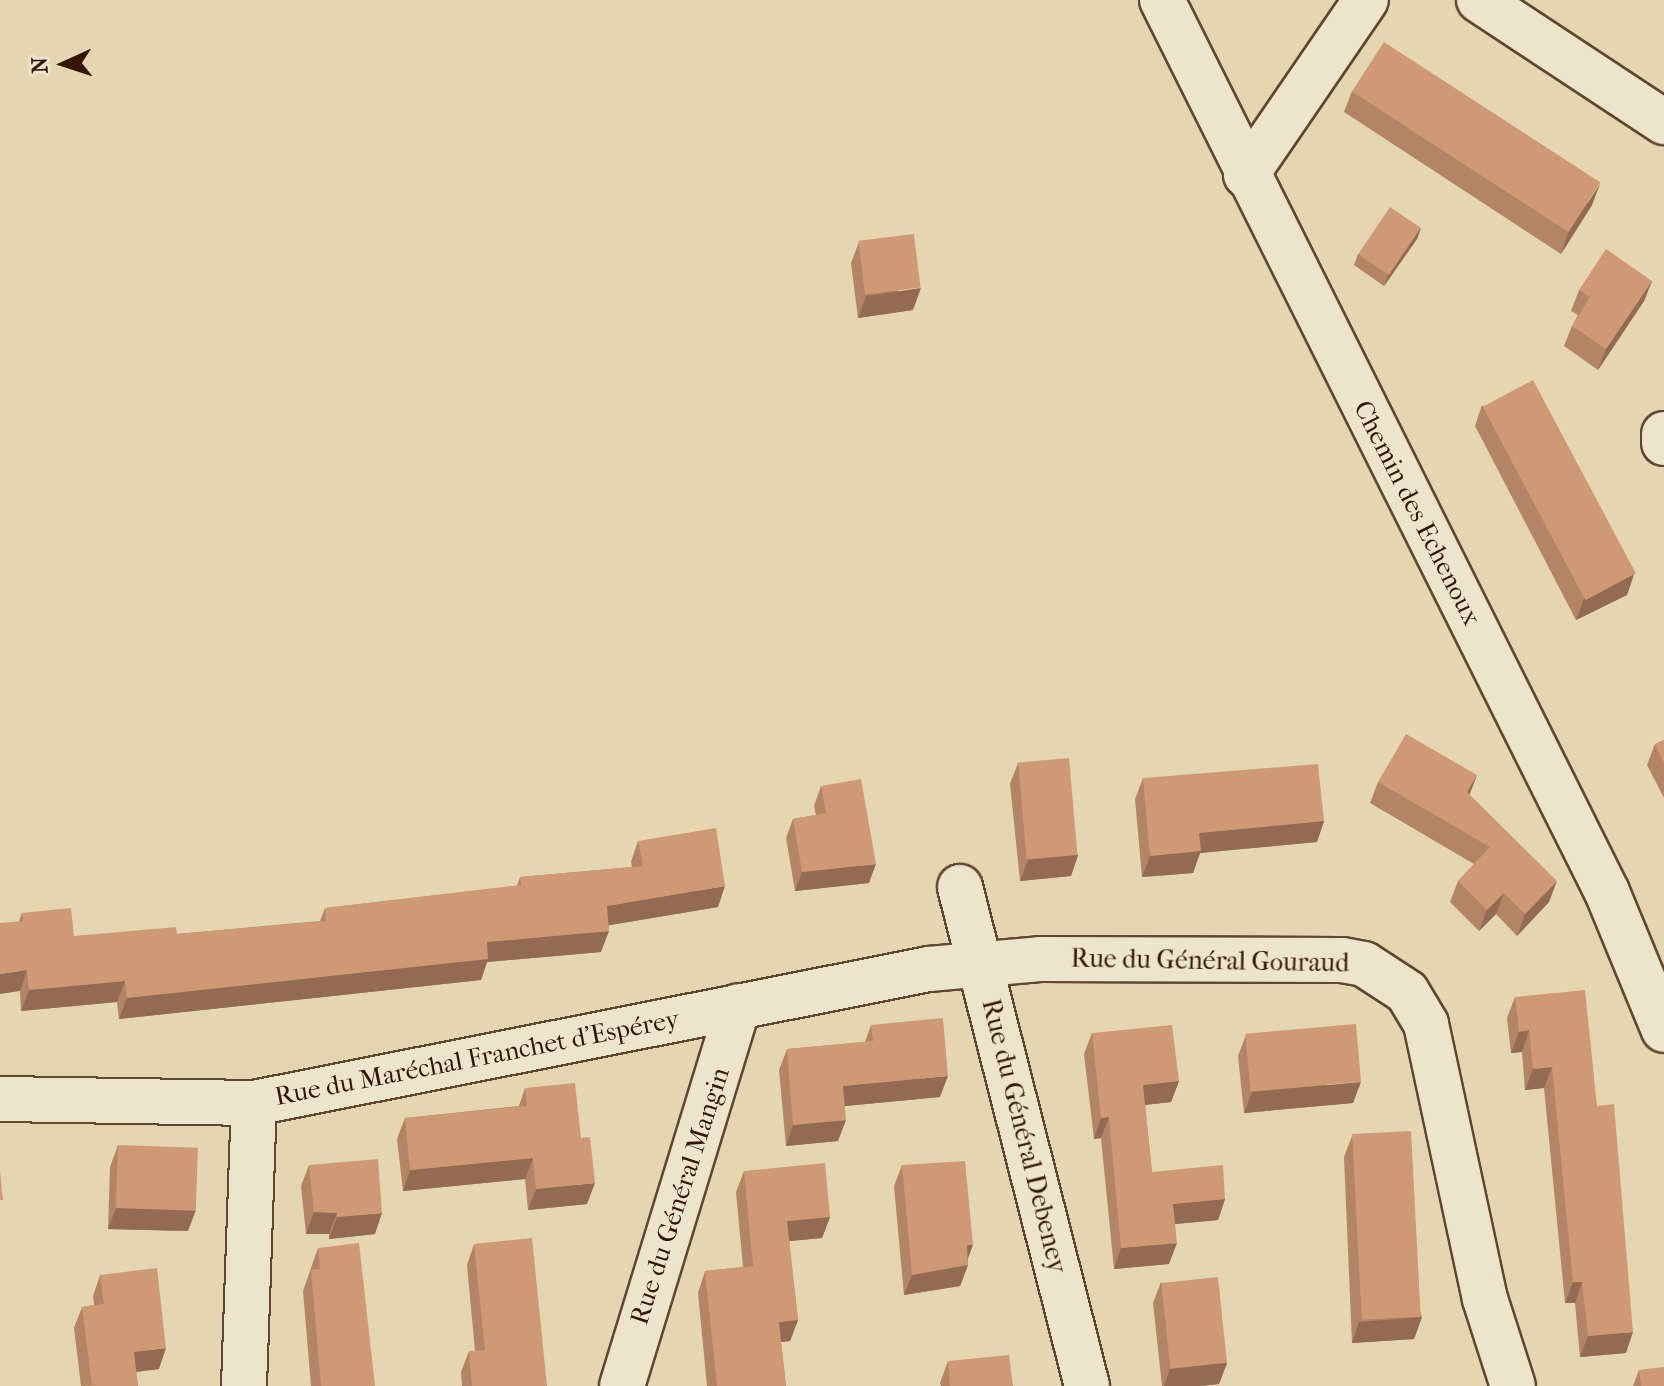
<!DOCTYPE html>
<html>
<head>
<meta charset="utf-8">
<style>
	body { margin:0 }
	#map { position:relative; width:1664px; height:1386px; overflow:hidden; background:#e4d6b1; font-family:"IM FELL French Canon",serif }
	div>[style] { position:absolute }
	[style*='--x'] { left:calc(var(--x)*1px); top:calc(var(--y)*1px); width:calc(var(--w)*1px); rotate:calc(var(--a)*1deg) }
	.roads { filter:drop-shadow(2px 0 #614630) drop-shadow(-2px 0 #614630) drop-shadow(0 2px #614630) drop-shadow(0 -2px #614630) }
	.street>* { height:44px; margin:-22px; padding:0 22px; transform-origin:22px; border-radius:22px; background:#ede4cc }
	.wall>* { inset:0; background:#b38465 }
	.shaded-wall>* { inset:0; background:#926b52 }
	.building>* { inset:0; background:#d09975; transform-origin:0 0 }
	span { translate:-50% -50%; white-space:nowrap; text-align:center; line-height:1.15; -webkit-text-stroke:6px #ede4cc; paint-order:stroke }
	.street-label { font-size:26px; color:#351605 }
	.north { position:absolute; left:24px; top:24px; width:80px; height:80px; -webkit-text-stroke:6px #ede4cc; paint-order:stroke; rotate:267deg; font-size:22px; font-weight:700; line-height:32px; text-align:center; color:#351605 }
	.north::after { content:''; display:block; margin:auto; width:28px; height:36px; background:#351605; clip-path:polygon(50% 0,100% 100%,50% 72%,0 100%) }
</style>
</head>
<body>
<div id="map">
	<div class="roads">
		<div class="street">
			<i style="--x:1162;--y:0;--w:997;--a:63.49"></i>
			<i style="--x:1607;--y:892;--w:149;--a:67.6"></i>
			<i style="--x:1479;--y:0;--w:222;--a:33.4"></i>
			<i style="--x:1246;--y:175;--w:212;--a:-55.6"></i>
			<i style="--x:1664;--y:434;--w:9;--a:90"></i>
			<i style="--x:960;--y:887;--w:515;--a:75.72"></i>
			<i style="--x:0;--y:1099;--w:254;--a:0.9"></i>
			<i style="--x:244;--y:1386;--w:283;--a:-88"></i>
			<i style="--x:254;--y:1103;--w:688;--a:-11.23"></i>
			<i style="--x:929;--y:969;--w:111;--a:-5.1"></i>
			<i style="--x:1040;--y:959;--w:302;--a:0.2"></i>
			<i style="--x:1342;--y:960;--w:22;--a:10"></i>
			<i style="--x:1364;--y:964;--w:51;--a:33.1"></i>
			<i style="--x:1407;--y:992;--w:37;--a:59"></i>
			<i style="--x:1426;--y:1024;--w:281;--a:77.9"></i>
			<i style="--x:1485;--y:1299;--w:91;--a:72.2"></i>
			<i style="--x:622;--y:1386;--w:397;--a:-73"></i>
		</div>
	</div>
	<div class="wall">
		<i style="clip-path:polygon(1352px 91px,1592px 205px,1561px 254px,1344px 112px)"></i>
		<i style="clip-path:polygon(1421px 228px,1417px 239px,1384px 286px,1354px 265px,1358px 254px)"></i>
		<i style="clip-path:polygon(859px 242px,913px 310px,858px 318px,851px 263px)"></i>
		<i style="clip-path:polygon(1652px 281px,1644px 301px,1598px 370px,1564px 346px,1572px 326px,1578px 315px,1571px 311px,1579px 290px)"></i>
		<i style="clip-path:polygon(1482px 405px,1634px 574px,1627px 595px,1576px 620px,1475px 426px)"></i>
		<i style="clip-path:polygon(1664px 740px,1664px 798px,1647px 765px,1655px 744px)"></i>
		<i style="clip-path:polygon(1018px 763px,1078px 855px,1071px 876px,1020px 881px,1010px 784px)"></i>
		<i style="clip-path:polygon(1477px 775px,1469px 795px,1549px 902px,1517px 936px,1496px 914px,1479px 931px,1450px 902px,1458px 881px,1474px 864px,1370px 803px,1378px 782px)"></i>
		<i style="clip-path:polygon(1143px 778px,1324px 821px,1317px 842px,1200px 853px,1193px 873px,1142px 877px,1135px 799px)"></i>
		<i style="clip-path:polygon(821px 786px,869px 883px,795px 891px,786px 838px,793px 819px,816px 815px,814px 806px)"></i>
		<i style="clip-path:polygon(638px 841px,718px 907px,609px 925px,601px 952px,487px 962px,481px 980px,119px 1019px,117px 1002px,21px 1011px,20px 991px,19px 921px,22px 913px,74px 936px,177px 934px,320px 921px,325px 908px,517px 886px,520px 877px,632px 867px,631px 862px)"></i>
		<i style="clip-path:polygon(1515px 997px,1597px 1106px,1626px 1353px,1580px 1357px,1575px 1303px,1565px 1303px,1544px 1088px,1525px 1090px,1522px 1052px,1511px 1053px,1507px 1018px)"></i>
		<i style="clip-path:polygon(871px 1025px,940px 1097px,844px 1106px,838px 1141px,786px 1146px,779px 1070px,787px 1049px,865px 1042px)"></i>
		<i style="clip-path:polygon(1092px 1033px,1179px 1081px,1171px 1102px,1145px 1105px,1152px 1172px,1225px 1199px,1218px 1220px,1175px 1224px,1169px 1264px,1114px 1269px,1101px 1138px,1094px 1139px,1084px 1054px)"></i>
		<i style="clip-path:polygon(1246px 1035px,1353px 1103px,1244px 1113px,1238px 1056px)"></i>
		<i style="clip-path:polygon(525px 1088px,587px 1204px,528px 1210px,525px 1179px,403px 1191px,397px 1139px,405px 1118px,519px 1106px)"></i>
		<i style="clip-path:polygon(1352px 1136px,1422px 1317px,1414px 1339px,1352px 1343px,1344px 1157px)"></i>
		<i style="clip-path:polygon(118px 1145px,188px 1231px,108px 1229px,110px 1167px)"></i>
		<i style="clip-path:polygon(309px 1165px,375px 1234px,329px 1239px,329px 1234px,306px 1234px,301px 1186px)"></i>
		<i style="clip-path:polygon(902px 1165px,968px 1259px,968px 1265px,960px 1286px,904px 1295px,894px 1186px)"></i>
		<i style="clip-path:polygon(744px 1171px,830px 1217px,822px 1238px,789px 1241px,798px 1320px,790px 1341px,781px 1342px,786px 1386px,707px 1386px,698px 1293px,705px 1271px,743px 1267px,736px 1192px)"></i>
		<i style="clip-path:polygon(474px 1244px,547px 1386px,462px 1386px,461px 1372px,469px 1351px,475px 1351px,467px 1265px)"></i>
		<i style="clip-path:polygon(318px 1248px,375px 1386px,311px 1386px,303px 1291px)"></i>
		<i style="clip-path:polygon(100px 1275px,159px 1369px,136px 1372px,138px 1386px,81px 1386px,74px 1328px,82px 1307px,94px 1305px,93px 1296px)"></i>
		<i style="clip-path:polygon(1161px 1282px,1227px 1363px,1219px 1384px,1200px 1386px,1162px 1386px,1153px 1303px)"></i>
		<i style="clip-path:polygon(948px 1361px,1013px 1386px,941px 1386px,940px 1383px)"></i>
		<i style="clip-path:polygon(1639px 1370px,1664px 1386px,1633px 1386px)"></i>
	</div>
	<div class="shaded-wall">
		<i style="clip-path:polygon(1600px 184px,1592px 205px,1561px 254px,1568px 233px)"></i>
		<i style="clip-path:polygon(1421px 228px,1417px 239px,1384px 286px,1388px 275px)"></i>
		<i style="clip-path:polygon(1652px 281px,1644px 301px,1598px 370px,1606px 349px)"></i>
		<i style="clip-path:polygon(921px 288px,913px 310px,858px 318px,866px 296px)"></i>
		<i style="clip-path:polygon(1634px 574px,1627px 595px,1576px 620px,1584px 599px)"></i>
		<i style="clip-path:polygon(1477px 775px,1469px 796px,1467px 792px)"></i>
		<i style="clip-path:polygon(1324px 821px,1317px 842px,1200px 853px,1193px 873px,1142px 877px,1150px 856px,1199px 833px)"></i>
		<i style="clip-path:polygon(1078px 855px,1071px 876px,1020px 881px,1028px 860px)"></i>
		<i style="clip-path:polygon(876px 864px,869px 883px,795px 891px,802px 872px)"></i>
		<i style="clip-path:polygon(1557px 881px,1549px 902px,1517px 936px,1525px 914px)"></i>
		<i style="clip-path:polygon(725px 886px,718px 907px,599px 927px,607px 906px)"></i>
		<i style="clip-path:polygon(1504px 893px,1496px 914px,1479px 931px,1487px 910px)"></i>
		<i style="clip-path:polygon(609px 931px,601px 952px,487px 962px,481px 980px,119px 1019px,127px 998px,487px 942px)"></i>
		<i style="clip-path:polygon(27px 970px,20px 991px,0 994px,0 974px)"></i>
		<i style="clip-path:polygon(125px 981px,117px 1002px,21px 1011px,29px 990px)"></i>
		<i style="clip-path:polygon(1529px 1030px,1522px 1052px,1511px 1053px,1519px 1032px)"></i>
		<i style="clip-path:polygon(1552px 1067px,1544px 1088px,1525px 1090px,1533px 1069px)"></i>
		<i style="clip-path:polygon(948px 1076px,940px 1097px,835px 1107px,843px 1086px)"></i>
		<i style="clip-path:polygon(1179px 1081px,1171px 1102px,1135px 1106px,1143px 1085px)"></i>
		<i style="clip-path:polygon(1361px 1082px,1353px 1103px,1244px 1113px,1252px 1092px)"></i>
		<i style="clip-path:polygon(1109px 1117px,1101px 1138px,1094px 1139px,1101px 1118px)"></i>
		<i style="clip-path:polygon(846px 1120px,838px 1141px,786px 1146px,793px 1125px)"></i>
		<i style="clip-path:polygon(533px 1158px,525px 1179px,403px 1191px,410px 1170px)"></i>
		<i style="clip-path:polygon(595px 1183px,587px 1204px,528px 1210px,536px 1189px)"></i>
		<i style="clip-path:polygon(1225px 1199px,1218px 1220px,1165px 1225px,1173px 1204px)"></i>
		<i style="clip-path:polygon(116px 1208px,196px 1210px,188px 1231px,108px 1229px)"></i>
		<i style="clip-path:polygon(314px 1212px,337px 1213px,329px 1234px,306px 1234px)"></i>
		<i style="clip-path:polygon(382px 1213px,375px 1234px,329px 1239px,337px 1217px)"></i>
		<i style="clip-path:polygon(830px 1217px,822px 1238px,780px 1242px,787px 1221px)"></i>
		<i style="clip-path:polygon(1177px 1243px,1169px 1264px,1114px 1269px,1121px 1248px)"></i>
		<i style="clip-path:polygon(967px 1245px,973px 1245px,965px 1266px,968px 1265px,960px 1286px,904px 1295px,912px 1275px)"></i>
		<i style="clip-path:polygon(1573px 1282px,1582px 1282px,1575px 1303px,1565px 1303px)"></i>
		<i style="clip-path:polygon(1422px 1317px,1414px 1339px,1352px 1343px,1359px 1322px)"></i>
		<i style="clip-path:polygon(798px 1320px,790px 1341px,771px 1343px,779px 1322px)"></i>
		<i style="clip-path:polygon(1633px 1332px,1626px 1353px,1580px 1357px,1588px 1336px)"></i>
		<i style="clip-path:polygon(166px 1348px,159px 1369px,126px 1373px,134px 1352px)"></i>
		<i style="clip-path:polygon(1227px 1363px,1219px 1384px,1200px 1386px,1164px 1386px,1170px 1369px)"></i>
	</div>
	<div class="building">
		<i style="left:1384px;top:42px;width:258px;height:59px;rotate:33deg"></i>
		<i style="left:1390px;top:207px;width:37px;height:57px;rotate:34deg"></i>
		<i style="left:914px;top:234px;width:54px;height:56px;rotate:83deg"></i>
		<i style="clip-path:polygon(1606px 249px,1652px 281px,1606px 349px,1572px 326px,1590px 297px,1579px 290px)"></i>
		<i style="left:1533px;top:380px;width:219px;height:57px;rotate:62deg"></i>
		<i style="clip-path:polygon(1406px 734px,1477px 775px,1467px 792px,1557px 881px,1525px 914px,1504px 893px,1487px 910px,1458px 881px,1490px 847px,1378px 782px)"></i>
		<i style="clip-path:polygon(1664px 740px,1664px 763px,1655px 744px)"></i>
		<i style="left:1069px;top:758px;width:97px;height:51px;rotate:85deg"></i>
		<i style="clip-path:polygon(1318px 764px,1324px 821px,1199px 833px,1201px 851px,1150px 856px,1143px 778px)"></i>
		<i style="clip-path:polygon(861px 779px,876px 864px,802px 872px,793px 819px,826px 813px,821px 786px)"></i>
		<i style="clip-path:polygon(716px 828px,725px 886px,607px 906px,609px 931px,487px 942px,488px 959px,127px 998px,125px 981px,29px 990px,27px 970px,0 974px,0 923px,23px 921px,22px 913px,71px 908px,74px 936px,176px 927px,177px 934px,326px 921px,325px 908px,521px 885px,520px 877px,643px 866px,638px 841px)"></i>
		<i style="clip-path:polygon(1585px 990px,1597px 1106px,1614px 1104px,1633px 1332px,1588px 1336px,1582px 1282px,1573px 1282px,1552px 1067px,1533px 1069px,1529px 1030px,1519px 1032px,1515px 997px)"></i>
		<i style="clip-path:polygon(943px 1018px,948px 1076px,843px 1086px,846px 1120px,793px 1125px,787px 1049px,873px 1041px,871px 1025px)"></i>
		<i style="left:1356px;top:1024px;width:58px;height:111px;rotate:85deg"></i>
		<i style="clip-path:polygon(1172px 1025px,1179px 1081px,1143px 1085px,1152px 1172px,1223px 1165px,1225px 1199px,1173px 1204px,1177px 1243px,1121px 1248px,1109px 1117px,1101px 1118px,1092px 1033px)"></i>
		<i style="clip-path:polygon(575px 1083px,581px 1138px,590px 1137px,595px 1183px,536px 1189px,533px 1158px,410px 1170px,405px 1118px,527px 1106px,525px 1088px)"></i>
		<i style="left:1411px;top:1131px;width:186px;height:59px;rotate:87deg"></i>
		<i style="left:118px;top:1145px;width:80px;height:63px;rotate:2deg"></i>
		<i style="clip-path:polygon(378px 1159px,382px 1213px,337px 1217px,337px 1213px,314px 1212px,309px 1165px)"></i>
		<i style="clip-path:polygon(965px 1161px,973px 1245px,967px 1245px,968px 1265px,912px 1275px,902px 1165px)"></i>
		<i style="clip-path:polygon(825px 1163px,830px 1217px,787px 1221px,798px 1320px,779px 1322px,786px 1386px,717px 1386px,705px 1271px,753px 1266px,744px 1171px)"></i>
		<i style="clip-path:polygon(0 1171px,3px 1200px,0 1200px)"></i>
		<i style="clip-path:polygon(532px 1238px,547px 1386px,472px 1386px,469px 1351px,485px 1350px,474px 1244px)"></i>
		<i style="clip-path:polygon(359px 1243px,375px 1386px,321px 1386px,311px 1270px,320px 1269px,318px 1248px)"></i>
		<i style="clip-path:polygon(157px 1268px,166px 1348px,134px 1352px,138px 1386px,84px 1386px,92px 1385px,82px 1307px,104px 1304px,100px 1275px)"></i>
		<i style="left:1218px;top:1277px;width:86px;height:57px;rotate:84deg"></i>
		<i style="clip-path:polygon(1009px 1355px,1013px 1386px,950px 1386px,948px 1361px)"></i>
		<i style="clip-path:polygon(1664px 1367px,1664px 1386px,1641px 1386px,1639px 1370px)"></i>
	</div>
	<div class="street-label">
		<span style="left:1417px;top:513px;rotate:63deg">Chemin des Echenoux</span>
		<span style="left:1210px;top:961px;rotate:1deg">Rue du Général Gouraud</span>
		<span style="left:477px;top:1058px;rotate:-11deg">Rue du Maréchal Franchet d'Espérey</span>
		<span style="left:1024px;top:1136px;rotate:76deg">Rue du Général Debeney</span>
		<span style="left:680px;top:1196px;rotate:-72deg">Rue du Général Mangin</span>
	</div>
	<div class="north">N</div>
</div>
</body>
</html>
